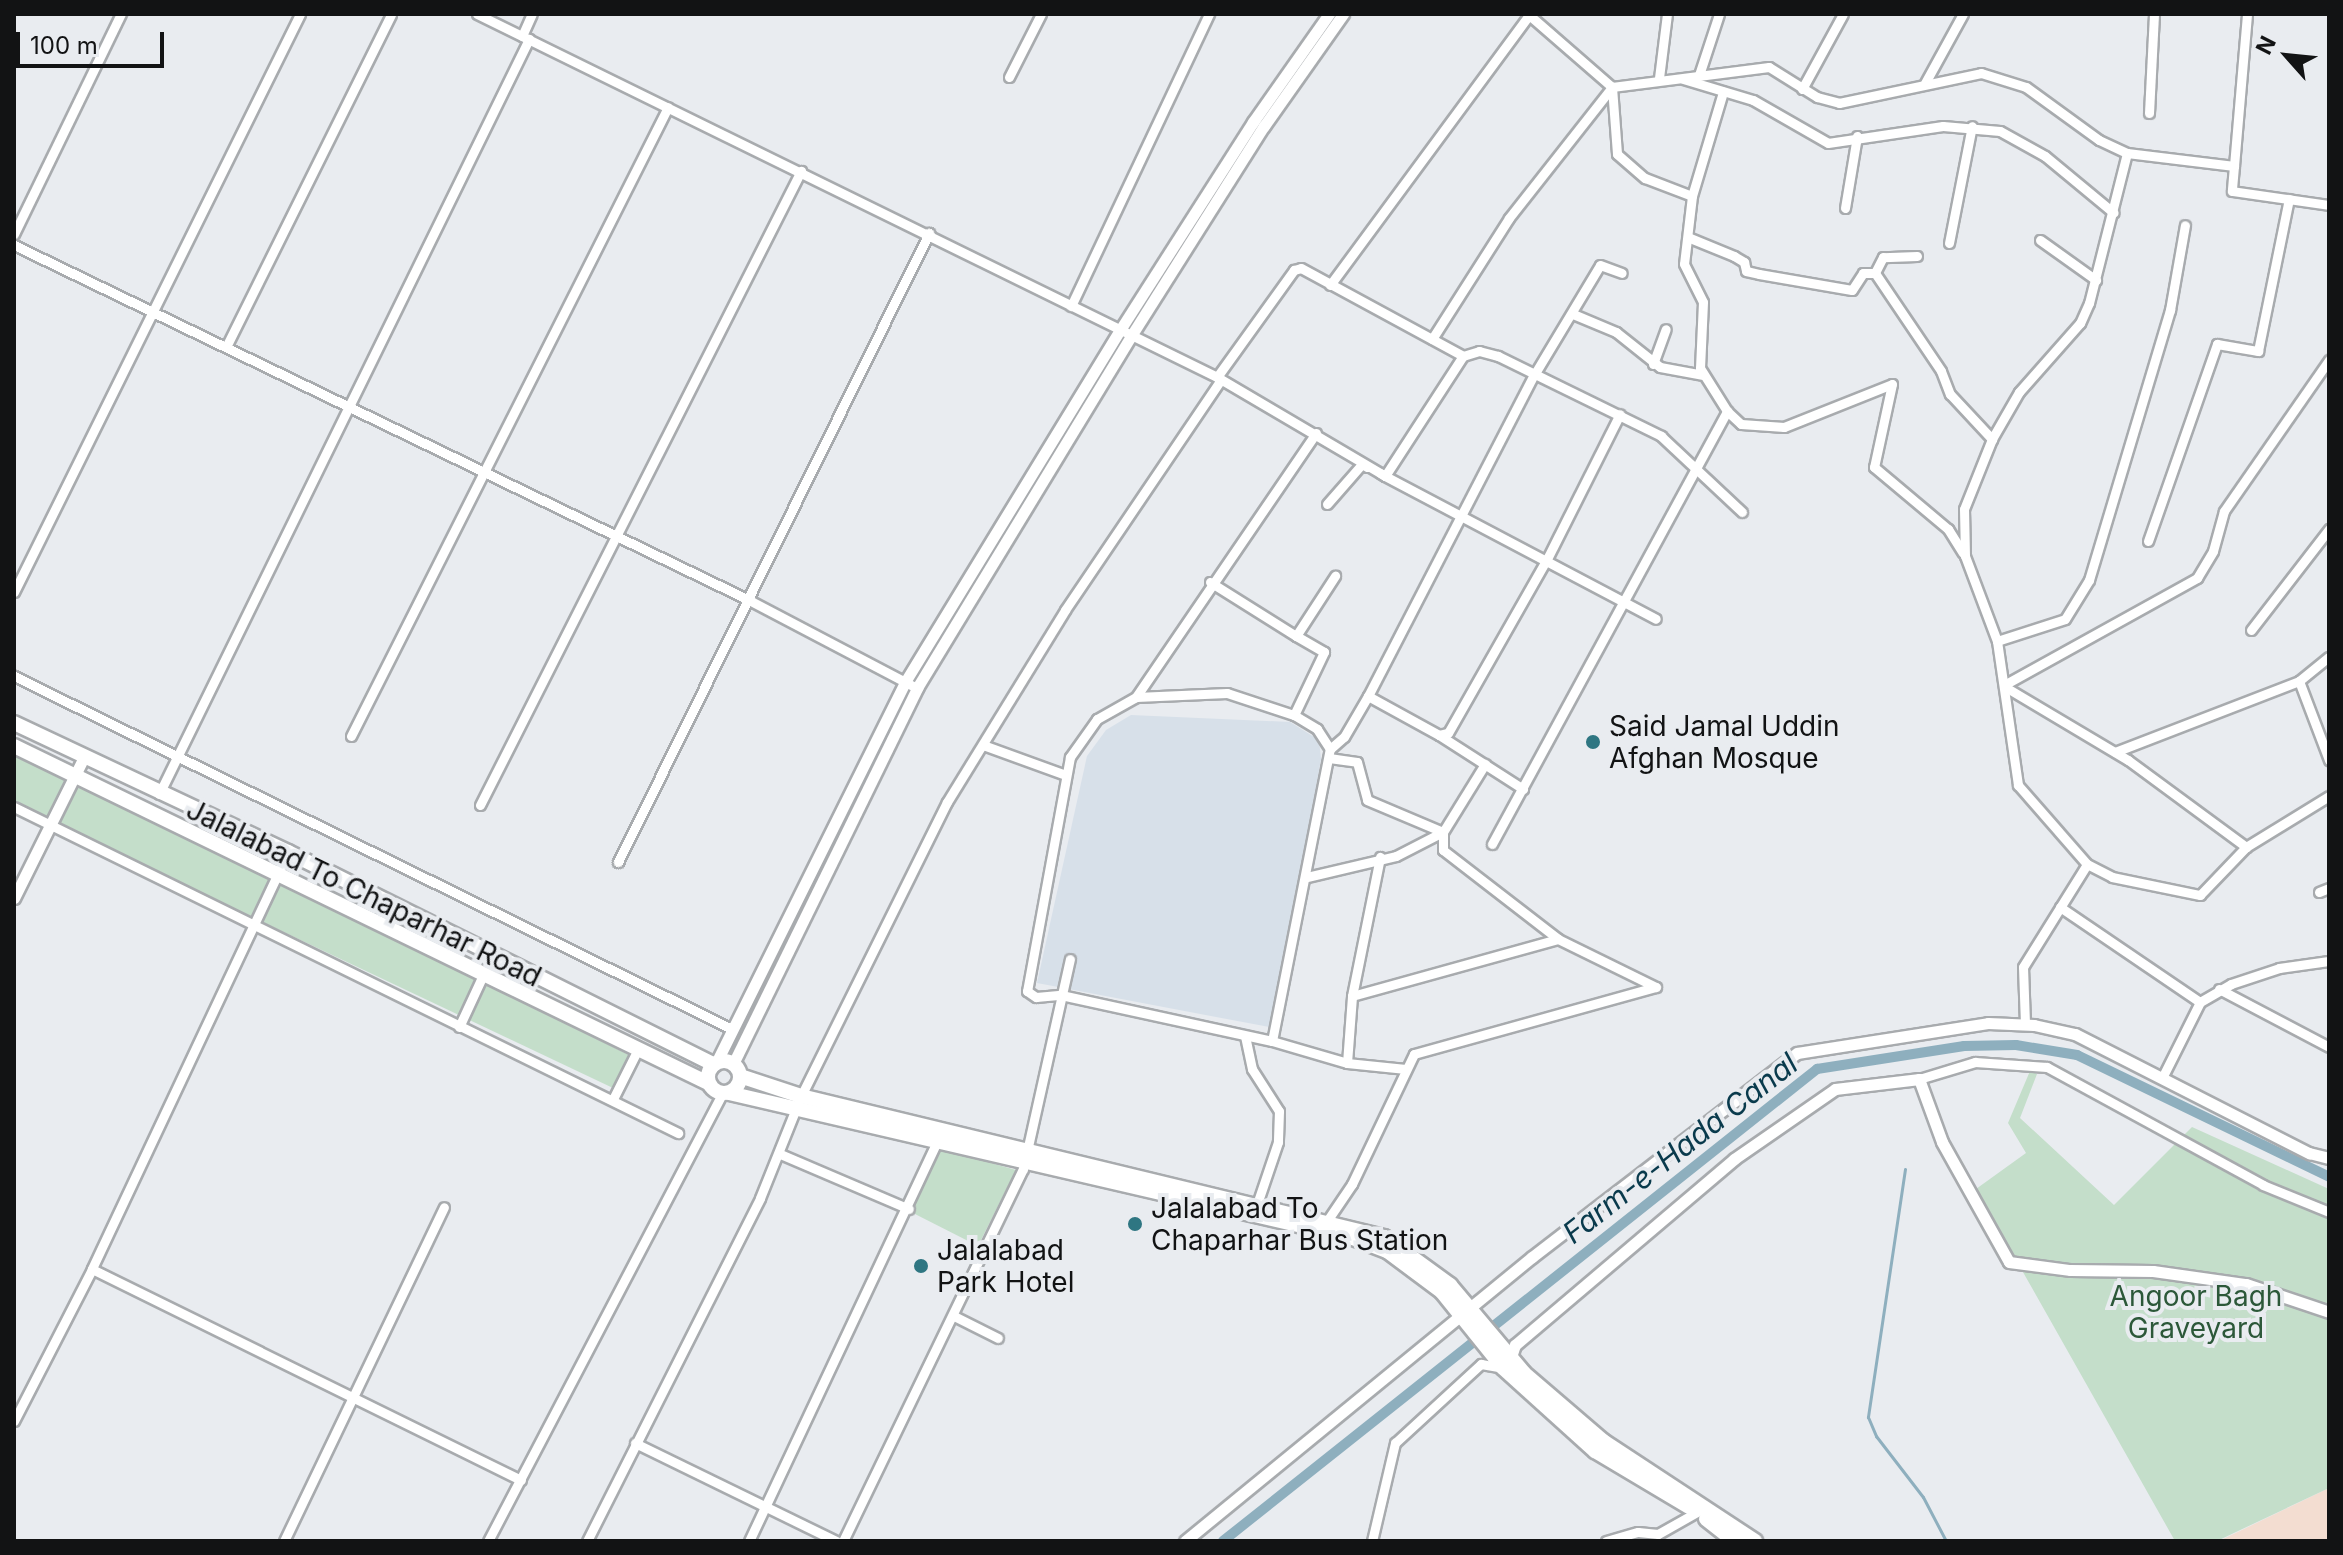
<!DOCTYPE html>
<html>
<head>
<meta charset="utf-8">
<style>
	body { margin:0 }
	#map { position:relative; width:2343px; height:1555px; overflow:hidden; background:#e9ecf0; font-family:Inter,sans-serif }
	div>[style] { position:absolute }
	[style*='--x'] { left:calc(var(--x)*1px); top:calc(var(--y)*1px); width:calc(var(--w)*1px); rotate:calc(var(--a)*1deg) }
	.built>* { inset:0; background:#d7e0e9 }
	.industrial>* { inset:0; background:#f3ddd1 }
	.green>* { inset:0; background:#c4deca }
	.stream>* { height:3px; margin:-1.5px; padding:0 1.5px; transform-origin:1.5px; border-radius:1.5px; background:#8eafbe }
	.canal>* { height:10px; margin:-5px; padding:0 5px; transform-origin:5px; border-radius:5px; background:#8eafbe }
	.roads { filter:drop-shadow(2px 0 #a8abae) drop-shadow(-2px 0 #a8abae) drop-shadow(0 2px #a8abae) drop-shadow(0 -2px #a8abae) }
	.minor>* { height:9px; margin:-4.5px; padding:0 4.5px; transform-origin:4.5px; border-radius:4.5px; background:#fff }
	.tertiary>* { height:11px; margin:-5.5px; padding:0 5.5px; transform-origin:5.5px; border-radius:5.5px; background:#fff }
	.primary>* { height:14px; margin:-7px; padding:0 7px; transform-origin:7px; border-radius:7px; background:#fff }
	.primary>.ring { margin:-7px; padding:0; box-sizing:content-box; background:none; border:14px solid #fff; border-radius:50% }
	.dots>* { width:22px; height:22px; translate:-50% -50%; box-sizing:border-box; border:4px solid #e9ecf0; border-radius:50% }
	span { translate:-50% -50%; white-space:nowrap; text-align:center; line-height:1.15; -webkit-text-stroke:8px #e9ecf0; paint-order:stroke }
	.poi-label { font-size:28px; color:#121314 }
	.left { translate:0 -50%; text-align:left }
	.street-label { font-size:28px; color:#121314 }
	.park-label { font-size:28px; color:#2c5839 }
	.water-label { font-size:30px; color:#093a4c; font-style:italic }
	.frame { position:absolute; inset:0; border:16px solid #121314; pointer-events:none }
	.north { position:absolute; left:2247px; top:16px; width:80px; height:80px; -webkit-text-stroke:6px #e9ecf0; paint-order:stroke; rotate:297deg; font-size:22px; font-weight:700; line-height:32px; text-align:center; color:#121314 }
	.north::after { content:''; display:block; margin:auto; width:28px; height:36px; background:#121314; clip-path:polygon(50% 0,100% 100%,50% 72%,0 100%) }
	.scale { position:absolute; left:16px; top:32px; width:148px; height:36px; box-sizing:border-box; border:4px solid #121314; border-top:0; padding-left:10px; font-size:24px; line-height:28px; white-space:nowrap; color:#121314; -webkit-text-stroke:6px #e9ecf0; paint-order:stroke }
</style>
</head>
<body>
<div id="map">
	<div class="built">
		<i style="clip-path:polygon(1131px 715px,1290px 722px,1319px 740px,1321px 759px,1274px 1028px,1037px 983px,1087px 756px,1106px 730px)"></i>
	</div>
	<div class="industrial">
		<i style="clip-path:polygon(2329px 1488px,2329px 1541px,2219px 1541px)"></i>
	</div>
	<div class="green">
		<i style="clip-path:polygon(14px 750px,207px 845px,631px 1056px,613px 1088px,195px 890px,14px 800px)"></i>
		<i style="clip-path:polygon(2030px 1071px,2037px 1074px,2020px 1118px,2114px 1205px,2192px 1127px,2329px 1189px,2329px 1488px,2217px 1541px,2175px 1541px,1976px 1189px,2026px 1153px,2008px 1123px)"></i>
		<i style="clip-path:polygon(941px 1149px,1016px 1170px,978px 1246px,911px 1212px)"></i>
	</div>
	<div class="stream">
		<i style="--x:1905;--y:1169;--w:251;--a:98.5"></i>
		<i style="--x:1868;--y:1417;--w:21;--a:67"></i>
		<i style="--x:1876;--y:1436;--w:77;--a:52.4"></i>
		<i style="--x:1923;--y:1497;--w:50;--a:62.4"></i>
	</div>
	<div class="canal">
		<i style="--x:1223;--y:1541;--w:759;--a:-38.47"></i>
		<i style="--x:1817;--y:1069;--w:149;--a:-8.9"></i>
		<i style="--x:1964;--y:1046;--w:52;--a:-1.1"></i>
		<i style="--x:2016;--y:1045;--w:62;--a:9.3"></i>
		<i style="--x:2077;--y:1055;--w:280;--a:25.8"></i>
	</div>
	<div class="roads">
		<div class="minor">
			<i style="--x:477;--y:14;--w:824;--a:26.13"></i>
			<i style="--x:1217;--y:377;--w:132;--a:-54.3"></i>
			<i style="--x:1294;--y:270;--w:7;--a:-16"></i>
			<i style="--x:1301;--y:268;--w:184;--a:28.5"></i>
			<i style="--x:1463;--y:356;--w:17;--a:-17"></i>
			<i style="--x:1479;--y:351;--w:20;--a:15"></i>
			<i style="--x:1498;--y:356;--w:182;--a:26.1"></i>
			<i style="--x:1661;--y:436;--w:111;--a:43.2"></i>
			<i style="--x:1528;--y:14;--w:111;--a:41"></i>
			<i style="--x:1612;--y:87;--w:158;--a:-7.3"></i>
			<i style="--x:1769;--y:67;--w:57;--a:32"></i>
			<i style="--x:1817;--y:97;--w:23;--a:15"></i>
			<i style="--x:1839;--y:103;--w:145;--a:-11.9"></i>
			<i style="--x:1981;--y:73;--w:47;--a:17.3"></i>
			<i style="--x:2026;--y:87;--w:90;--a:36"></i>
			<i style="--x:2099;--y:140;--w:31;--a:25"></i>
			<i style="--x:2127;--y:153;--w:155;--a:104.2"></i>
			<i style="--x:2089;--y:303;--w:22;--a:114"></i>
			<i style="--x:2080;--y:323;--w:92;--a:131.5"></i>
			<i style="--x:2019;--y:392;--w:54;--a:119.9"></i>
			<i style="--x:1992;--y:439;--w:75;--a:111.8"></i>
			<i style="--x:1964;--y:509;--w:47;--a:88.8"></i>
			<i style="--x:1965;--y:556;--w:91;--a:69.4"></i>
			<i style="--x:1997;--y:641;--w:146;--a:81.7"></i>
			<i style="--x:2018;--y:785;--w:105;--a:48.9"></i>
			<i style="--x:522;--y:36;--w:24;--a:-66"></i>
			<i style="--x:1699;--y:75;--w:64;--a:-71.8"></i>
			<i style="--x:1009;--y:77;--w:71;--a:-63.1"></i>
			<i style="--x:1659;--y:78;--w:64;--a:-82.9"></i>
			<i style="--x:1683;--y:79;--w:73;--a:16.7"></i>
			<i style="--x:1753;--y:100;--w:86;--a:29.8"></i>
			<i style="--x:1828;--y:143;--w:116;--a:-8.4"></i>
			<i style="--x:1943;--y:126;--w:57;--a:5"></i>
			<i style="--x:2000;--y:131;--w:51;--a:29.1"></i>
			<i style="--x:2045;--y:156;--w:89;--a:39.6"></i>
			<i style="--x:1925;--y:83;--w:79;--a:-61.2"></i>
			<i style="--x:1612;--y:87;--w:67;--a:85.7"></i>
			<i style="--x:1617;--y:154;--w:37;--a:41"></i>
			<i style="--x:1645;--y:178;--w:50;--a:21"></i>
			<i style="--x:1692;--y:196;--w:68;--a:96.7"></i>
			<i style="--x:1684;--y:264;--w:42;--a:63.4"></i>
			<i style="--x:1703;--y:302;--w:66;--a:92.6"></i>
			<i style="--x:1700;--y:368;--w:51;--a:57.9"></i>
			<i style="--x:1727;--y:411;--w:19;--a:43"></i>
			<i style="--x:1741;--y:424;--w:43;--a:4"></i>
			<i style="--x:1784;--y:427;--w:116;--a:-21.7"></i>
			<i style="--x:1802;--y:89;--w:85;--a:-61.3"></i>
			<i style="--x:2149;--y:113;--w:99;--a:-87.1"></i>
			<i style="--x:2127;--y:153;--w:108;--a:6.9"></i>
			<i style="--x:2234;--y:166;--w:153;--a:-85.1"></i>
			<i style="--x:2234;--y:166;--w:25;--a:95"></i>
			<i style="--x:2232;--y:191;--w:98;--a:8.2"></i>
			<i style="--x:1692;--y:196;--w:109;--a:-73.4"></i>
			<i style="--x:1845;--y:208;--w:73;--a:-80.5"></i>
			<i style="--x:14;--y:234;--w:245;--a:-64.1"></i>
			<i style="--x:1690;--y:238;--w:48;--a:22.2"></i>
			<i style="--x:1734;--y:256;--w:12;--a:31"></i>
			<i style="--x:1744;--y:262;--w:9;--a:77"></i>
			<i style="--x:1746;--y:271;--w:13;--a:13"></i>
			<i style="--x:1759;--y:274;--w:94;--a:9.8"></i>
			<i style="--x:1852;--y:290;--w:20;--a:-57"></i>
			<i style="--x:1863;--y:273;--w:12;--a:0"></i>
			<i style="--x:2040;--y:240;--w:69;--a:35.5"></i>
			<i style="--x:1949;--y:243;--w:119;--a:-78.9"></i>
			<i style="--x:14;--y:245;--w:818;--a:25.78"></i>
			<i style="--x:751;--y:601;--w:187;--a:27.7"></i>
			<i style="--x:1917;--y:256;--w:34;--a:178"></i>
			<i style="--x:1883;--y:257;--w:18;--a:117"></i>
			<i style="--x:1875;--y:273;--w:118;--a:56"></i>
			<i style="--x:1941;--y:371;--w:25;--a:69"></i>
			<i style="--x:1950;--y:394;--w:62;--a:47"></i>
			<i style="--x:1330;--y:285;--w:337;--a:-53.6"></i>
			<i style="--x:1071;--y:306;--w:323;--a:-64.7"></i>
			<i style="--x:1573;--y:314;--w:47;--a:22.7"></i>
			<i style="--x:1616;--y:332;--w:56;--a:38.5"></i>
			<i style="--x:1660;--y:367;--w:44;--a:10.5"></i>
			<i style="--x:1432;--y:339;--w:143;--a:-57.5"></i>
			<i style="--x:1509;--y:218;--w:167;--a:-51.8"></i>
			<i style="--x:227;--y:345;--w:369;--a:-63.6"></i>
			<i style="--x:1653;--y:364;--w:37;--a:-70"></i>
			<i style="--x:1217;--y:377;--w:195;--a:30.5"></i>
			<i style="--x:1385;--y:476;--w:306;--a:27.8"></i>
			<i style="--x:1892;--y:384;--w:85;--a:102.2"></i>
			<i style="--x:1874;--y:467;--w:97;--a:40"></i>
			<i style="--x:1948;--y:529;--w:28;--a:58"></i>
			<i style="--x:1316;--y:433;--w:320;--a:124.3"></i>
			<i style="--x:1136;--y:697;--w:91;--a:-2.5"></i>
			<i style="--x:1227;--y:693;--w:71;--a:18.2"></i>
			<i style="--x:1294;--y:715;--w:27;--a:31"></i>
			<i style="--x:1317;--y:729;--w:24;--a:57"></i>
			<i style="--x:1380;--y:473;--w:6;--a:31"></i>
			<i style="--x:1385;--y:476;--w:143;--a:-57"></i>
			<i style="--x:1327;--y:504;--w:53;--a:-48.8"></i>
			<i style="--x:1362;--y:464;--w:6;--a:31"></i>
			<i style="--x:2148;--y:541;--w:209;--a:-70.7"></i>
			<i style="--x:2217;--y:344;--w:42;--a:9.7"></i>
			<i style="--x:2258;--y:351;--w:155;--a:-78.5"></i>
			<i style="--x:1210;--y:582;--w:102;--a:32.1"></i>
			<i style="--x:14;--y:592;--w:645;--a:-63.67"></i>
			<i style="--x:2251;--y:630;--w:128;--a:-52.3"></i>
			<i style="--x:1997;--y:641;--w:71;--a:-17.9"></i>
			<i style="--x:2065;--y:619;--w:46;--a:-58.4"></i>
			<i style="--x:2089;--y:580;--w:282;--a:-73.3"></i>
			<i style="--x:2170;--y:310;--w:86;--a:-80"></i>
			<i style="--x:14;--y:676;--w:800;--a:26.18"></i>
			<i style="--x:2299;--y:681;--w:85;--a:69.2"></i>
			<i style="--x:2004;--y:685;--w:221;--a:-29"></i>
			<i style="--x:2197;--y:578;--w:31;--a:-59"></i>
			<i style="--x:2213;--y:551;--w:41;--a:-74.6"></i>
			<i style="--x:2224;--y:511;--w:184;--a:-55.2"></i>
			<i style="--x:2007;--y:688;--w:141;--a:30.8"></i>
			<i style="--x:2128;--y:760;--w:147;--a:36.4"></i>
			<i style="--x:1368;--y:696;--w:81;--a:28.8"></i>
			<i style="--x:1439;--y:735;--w:9;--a:-13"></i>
			<i style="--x:1448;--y:733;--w:200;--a:-60.4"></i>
			<i style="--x:1547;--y:559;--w:162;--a:-63.3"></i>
			<i style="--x:1136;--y:697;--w:45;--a:150.6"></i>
			<i style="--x:1097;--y:719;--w:47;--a:125.4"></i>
			<i style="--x:1070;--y:757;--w:238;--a:100.4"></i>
			<i style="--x:1027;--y:991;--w:11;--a:34"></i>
			<i style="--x:1036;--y:997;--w:25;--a:-5"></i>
			<i style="--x:1061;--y:995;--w:216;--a:12.3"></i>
			<i style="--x:1272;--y:1041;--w:298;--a:-78.8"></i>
			<i style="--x:1330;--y:749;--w:18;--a:-41"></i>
			<i style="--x:1344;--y:737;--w:48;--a:-59.7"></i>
			<i style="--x:1368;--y:696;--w:361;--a:-62.7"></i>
			<i style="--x:1534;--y:375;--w:128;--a:-59"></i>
			<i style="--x:1600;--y:265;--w:23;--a:20"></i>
			<i style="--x:1294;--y:715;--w:70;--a:-64.5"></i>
			<i style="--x:1324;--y:652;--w:32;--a:-150"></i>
			<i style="--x:1296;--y:636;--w:72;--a:-57"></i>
			<i style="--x:1439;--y:735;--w:100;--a:32.7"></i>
			<i style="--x:351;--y:736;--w:704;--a:-63.25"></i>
			<i style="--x:983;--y:745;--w:85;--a:19.9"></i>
			<i style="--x:2115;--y:752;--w:197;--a:-21.1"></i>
			<i style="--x:2299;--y:681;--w:38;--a:-39"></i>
			<i style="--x:1329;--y:758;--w:28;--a:8"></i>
			<i style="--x:1357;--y:762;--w:39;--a:75"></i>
			<i style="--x:1367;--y:800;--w:82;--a:22.8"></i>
			<i style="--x:1443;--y:832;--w:18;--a:90"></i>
			<i style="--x:1443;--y:850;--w:145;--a:37.7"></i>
			<i style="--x:1558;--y:939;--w:109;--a:26.1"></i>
			<i style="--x:159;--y:794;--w:841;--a:-63.89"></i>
			<i style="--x:480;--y:805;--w:711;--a:-63.15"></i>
			<i style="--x:14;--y:807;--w:740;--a:26.15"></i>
			<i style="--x:1492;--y:844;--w:493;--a:-61.5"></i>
			<i style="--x:288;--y:852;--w:461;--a:115.2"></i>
			<i style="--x:92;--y:1269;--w:478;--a:26.2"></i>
			<i style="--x:618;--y:862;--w:702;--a:-63.69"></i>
			<i style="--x:1307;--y:877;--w:91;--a:-13.3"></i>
			<i style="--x:1396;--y:856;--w:53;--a:-27.1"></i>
			<i style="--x:1443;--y:832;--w:80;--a:-58.3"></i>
			<i style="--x:2319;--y:892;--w:11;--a:-22"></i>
			<i style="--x:2060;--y:907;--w:169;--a:34.2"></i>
			<i style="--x:2219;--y:989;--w:124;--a:27.8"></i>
			<i style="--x:1352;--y:996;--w:142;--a:-78.6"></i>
			<i style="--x:2025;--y:1024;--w:57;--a:-92"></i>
			<i style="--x:2023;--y:967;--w:121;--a:-58.1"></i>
			<i style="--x:2087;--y:864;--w:28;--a:27"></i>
			<i style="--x:2112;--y:877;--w:90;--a:11.6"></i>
			<i style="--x:2200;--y:895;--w:66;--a:-46.2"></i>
			<i style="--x:2246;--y:847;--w:97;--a:-31.6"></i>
			<i style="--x:459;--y:1027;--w:57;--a:-65.2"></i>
			<i style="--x:1245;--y:1036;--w:34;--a:78"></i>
			<i style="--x:1252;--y:1069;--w:50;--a:57.3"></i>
			<i style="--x:1279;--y:1111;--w:31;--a:92"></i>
			<i style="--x:1278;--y:1142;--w:65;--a:108.7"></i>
			<i style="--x:1272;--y:1041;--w:78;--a:16.3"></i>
			<i style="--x:1347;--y:1063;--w:59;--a:5.8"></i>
			<i style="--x:1347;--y:1063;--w:67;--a:-85.7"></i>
			<i style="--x:1352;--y:996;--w:214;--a:-15.5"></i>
			<i style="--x:2162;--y:1078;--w:85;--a:-63.4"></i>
			<i style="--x:2200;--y:1002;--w:36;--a:-30"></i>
			<i style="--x:2231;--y:984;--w:51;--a:-18.4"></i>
			<i style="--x:2279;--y:968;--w:50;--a:-8"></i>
			<i style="--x:1919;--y:1079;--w:59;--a:-16.9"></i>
			<i style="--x:1975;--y:1062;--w:72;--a:4"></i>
			<i style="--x:2047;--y:1067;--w:246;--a:28.6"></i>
			<i style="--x:2263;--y:1185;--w:71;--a:22.2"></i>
			<i style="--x:613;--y:1099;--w:56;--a:-63.4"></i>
			<i style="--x:780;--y:1154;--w:140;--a:23.1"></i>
			<i style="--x:1327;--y:1221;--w:45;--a:-56"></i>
			<i style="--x:1352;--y:1184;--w:144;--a:-64.5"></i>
			<i style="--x:1414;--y:1054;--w:251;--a:-15.5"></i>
			<i style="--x:954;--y:1316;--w:49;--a:26.6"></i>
			<i style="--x:14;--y:1421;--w:171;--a:-62.8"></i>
			<i style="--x:635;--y:1443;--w:224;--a:26"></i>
			<i style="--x:284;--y:1541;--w:370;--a:-64.4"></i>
			<i style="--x:488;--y:1541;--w:505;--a:-62.37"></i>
			<i style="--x:587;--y:1541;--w:384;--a:-63.2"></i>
			<i style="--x:760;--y:1198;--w:110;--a:-68.1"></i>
			<i style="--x:801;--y:1096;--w:328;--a:-63.6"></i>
			<i style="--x:947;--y:802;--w:225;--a:-58.4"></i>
			<i style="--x:1065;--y:610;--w:278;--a:-55.9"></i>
			<i style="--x:749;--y:1541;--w:444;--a:-64.8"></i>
			<i style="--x:843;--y:1541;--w:413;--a:-64.2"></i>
			<i style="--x:1023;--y:1169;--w:215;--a:-77.4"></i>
			<i style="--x:1372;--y:1541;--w:101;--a:-76.8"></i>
			<i style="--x:1395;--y:1443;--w:117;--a:-42.6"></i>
			<i style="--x:1481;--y:1364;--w:22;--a:10"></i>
			<i style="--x:1606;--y:1541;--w:33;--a:-16"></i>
			<i style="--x:1638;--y:1532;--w:20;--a:6"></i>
			<i style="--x:1658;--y:1534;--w:45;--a:-29.4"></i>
		</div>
		<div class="tertiary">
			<i style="--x:14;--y:898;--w:157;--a:-63.6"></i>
			<i style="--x:716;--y:1063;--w:425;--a:-63.6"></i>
			<i style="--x:905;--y:682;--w:412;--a:-58.6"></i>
			<i style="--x:1120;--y:330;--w:247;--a:-57.4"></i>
			<i style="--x:1253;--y:122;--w:132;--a:-54.9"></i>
			<i style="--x:733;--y:1064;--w:419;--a:-63.9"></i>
			<i style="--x:917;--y:688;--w:412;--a:-58.7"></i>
			<i style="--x:1131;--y:336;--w:249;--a:-57.7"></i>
			<i style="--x:1264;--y:126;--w:137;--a:-54.8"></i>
			<i style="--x:1509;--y:1363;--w:19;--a:-72"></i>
			<i style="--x:1515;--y:1345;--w:287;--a:-40.3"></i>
			<i style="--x:1734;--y:1159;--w:123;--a:-34.7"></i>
			<i style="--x:1835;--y:1089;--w:85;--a:-6.8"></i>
			<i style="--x:1919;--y:1079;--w:67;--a:69.9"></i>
			<i style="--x:1942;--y:1142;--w:137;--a:60.8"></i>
			<i style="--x:2009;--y:1262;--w:62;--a:7.5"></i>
			<i style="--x:2070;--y:1270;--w:83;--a:0.7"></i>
			<i style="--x:2153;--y:1271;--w:94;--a:8"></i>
			<i style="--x:2246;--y:1284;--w:88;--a:18.6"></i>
			<i style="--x:1185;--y:1541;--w:448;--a:-39.3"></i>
			<i style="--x:1532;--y:1257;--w:334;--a:-37.6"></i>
			<i style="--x:1797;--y:1053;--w:193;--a:-8.9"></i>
			<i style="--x:1988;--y:1023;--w:46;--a:2.5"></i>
			<i style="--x:2034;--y:1025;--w:42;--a:12.4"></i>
			<i style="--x:2075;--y:1034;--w:263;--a:27"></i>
			<i style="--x:2309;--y:1153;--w:21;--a:14"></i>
		</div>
		<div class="primary">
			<i style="--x:14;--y:723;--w:303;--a:25.2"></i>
			<i style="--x:288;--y:852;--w:476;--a:26.5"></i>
			<i style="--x:14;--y:746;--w:771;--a:25.9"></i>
			<i class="ring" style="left:708px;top:1061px;width:18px;height:18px"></i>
			<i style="--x:740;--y:1076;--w:64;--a:18.2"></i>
			<i style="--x:801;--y:1096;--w:600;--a:13.6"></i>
			<i style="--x:1384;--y:1237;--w:82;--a:36"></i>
			<i style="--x:1450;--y:1285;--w:115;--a:49.9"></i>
			<i style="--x:1524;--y:1373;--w:104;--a:40.7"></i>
			<i style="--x:1603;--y:1441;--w:182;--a:33.3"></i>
			<i style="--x:729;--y:1093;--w:637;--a:13.06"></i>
			<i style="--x:1350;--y:1237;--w:40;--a:21"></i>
			<i style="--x:1387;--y:1251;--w:69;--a:36.7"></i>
			<i style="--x:1442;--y:1292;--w:97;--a:51.2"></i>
			<i style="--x:1503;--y:1368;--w:124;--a:42.1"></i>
			<i style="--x:1595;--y:1451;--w:109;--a:30.8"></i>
			<i style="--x:1706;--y:1519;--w:36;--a:38"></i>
		</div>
	</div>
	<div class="dots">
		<i style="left:1593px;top:742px;background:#2f7682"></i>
		<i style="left:1135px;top:1224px;background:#2f7682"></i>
		<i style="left:921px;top:1266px;background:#2f7682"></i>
	</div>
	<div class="poi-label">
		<span class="left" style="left:1609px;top:742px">Said Jamal Uddin<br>Afghan Mosque</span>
		<span class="left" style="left:1151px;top:1224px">Jalalabad To<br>Chaparhar Bus Station</span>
		<span class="left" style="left:937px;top:1266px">Jalalabad<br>Park Hotel</span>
	</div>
	<div class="street-label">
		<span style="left:364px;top:893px;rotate:26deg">Jalalabad To Chaparhar Road</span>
	</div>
	<div class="park-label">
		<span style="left:2196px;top:1312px">Angoor Bagh<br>Graveyard</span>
	</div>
	<div class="water-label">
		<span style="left:1680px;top:1148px;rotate:-38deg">Farm-e-Hada Canal</span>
	</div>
	<div class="frame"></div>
	<div class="north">N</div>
	<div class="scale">100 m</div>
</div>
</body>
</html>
